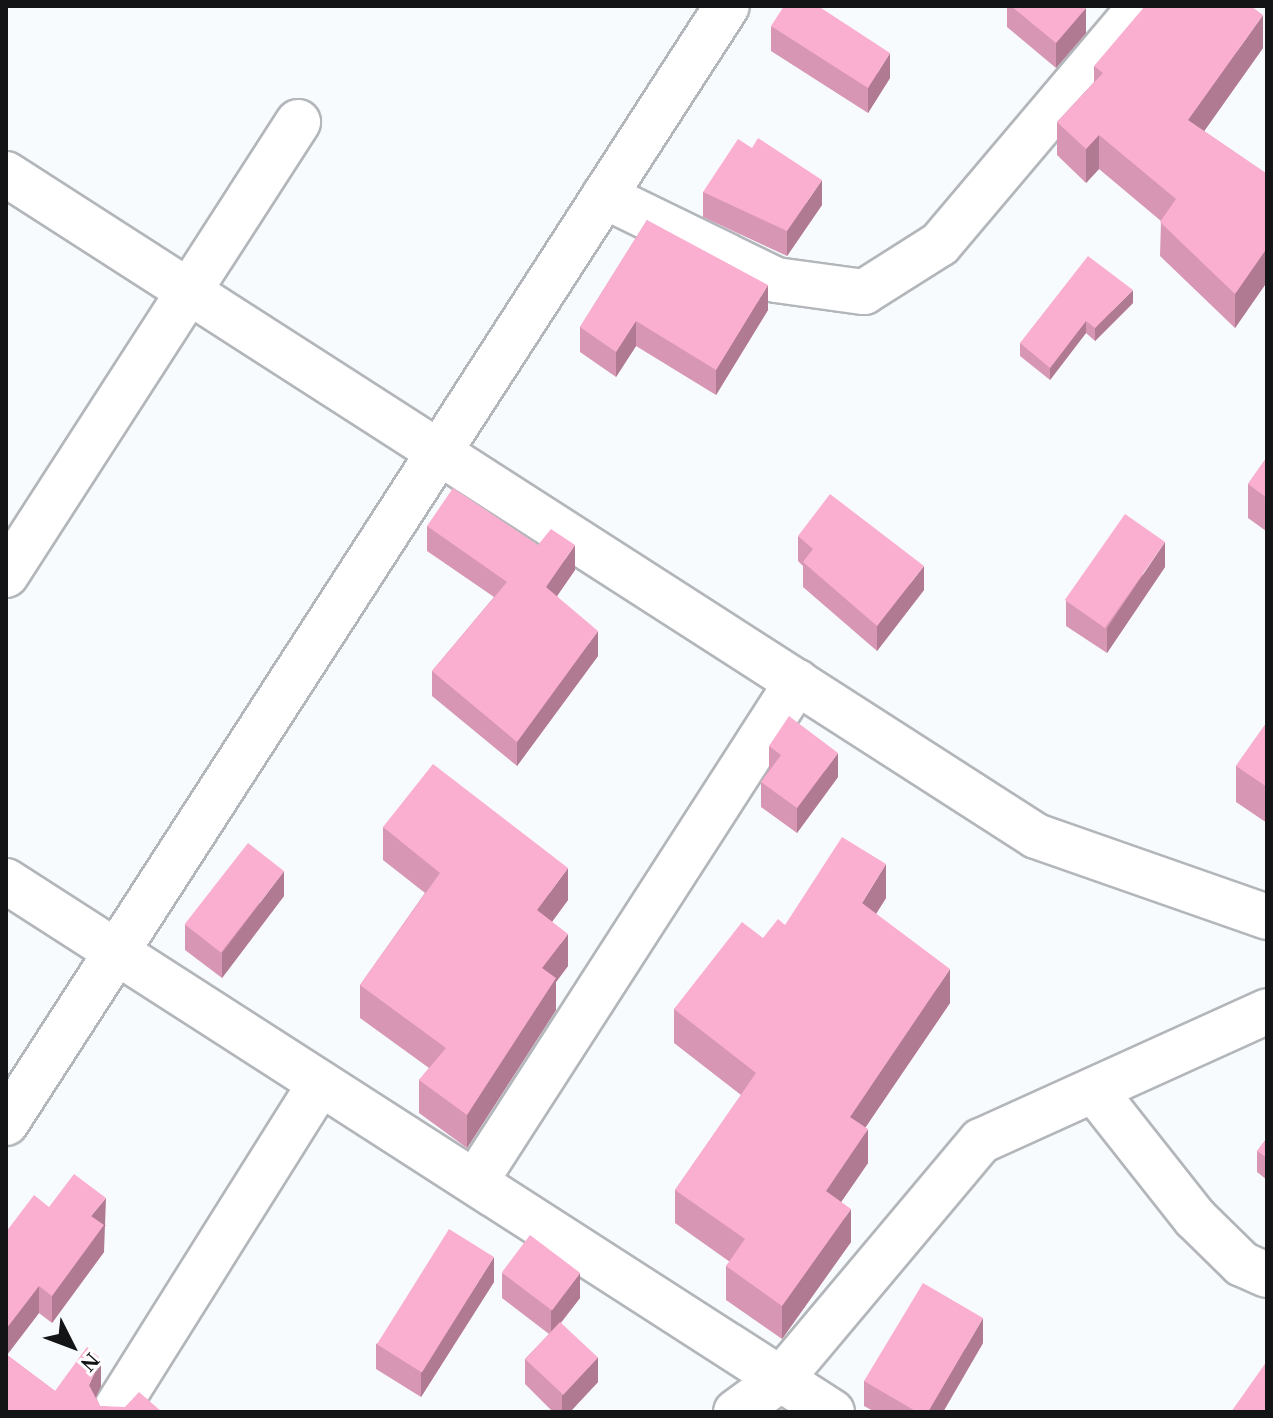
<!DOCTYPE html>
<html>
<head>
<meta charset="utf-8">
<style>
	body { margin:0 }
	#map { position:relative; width:1273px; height:1418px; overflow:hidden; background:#f8fbfe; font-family:Georgia,serif }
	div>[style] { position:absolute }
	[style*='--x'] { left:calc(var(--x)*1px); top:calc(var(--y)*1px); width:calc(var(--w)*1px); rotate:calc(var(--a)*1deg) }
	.roads { filter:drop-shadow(2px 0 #b3b6ba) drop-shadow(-2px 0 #b3b6ba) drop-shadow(0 2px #b3b6ba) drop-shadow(0 -2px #b3b6ba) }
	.minor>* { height:44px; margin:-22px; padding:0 22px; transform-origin:22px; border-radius:22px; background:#fff }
	.tertiary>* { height:44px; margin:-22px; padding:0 22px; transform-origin:22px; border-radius:22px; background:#fff }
	.wall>* { inset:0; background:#d796b4 }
	.shaded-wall>* { inset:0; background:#af7a92 }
	.building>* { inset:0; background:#faafd1; transform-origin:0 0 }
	span { translate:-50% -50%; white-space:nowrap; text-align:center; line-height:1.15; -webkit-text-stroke:7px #fff; paint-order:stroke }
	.frame { position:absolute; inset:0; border:8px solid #131416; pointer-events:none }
	.north { position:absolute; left:32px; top:1306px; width:80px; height:80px; -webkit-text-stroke:6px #fff; paint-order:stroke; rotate:132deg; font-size:22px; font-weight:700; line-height:32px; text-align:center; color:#131416 }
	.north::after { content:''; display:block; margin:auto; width:28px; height:36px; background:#131416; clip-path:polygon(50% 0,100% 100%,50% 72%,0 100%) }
</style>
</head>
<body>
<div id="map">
	<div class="roads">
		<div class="minor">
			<i style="--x:6;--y:174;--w:1224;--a:32.73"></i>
			<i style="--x:1036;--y:836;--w:245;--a:19.3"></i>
			<i style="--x:604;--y:196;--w:191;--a:26"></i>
			<i style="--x:776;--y:280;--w:89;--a:7.8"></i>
			<i style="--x:864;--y:292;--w:90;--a:-32.3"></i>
			<i style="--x:940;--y:244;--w:312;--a:-49.8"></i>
			<i style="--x:6;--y:575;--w:539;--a:-57.19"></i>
			<i style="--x:6;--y:881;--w:982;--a:32.74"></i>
			<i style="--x:1097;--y:1094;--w:158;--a:51.7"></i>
			<i style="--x:1195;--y:1218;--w:66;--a:44.4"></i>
			<i style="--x:1242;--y:1264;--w:27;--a:24"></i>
			<i style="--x:475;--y:1182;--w:595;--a:-57.22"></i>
			<i style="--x:114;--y:1412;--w:388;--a:-57.9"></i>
			<i style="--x:736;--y:1412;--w:56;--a:-36.3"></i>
			<i style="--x:781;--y:1379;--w:311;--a:-50"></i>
			<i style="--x:981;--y:1141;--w:314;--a:-24.4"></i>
		</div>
		<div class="tertiary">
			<i style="--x:6;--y:1123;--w:1329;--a:-57.16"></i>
		</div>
	</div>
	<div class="wall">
		<i style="clip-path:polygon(1007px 6px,1084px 6px,1086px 33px,1056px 68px,1007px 27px)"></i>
		<i style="clip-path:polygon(771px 26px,890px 78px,868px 113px,771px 51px)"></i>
		<i style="clip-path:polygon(1263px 48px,1204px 131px,1267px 174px,1267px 282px,1235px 328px,1160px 256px,1161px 221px,1099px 169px,1086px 183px,1057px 155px,1057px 122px,1094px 82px,1094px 66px)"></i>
		<i style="clip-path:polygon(703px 192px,822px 205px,787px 256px,703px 217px)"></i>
		<i style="clip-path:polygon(647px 220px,768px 310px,716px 395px,636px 346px,616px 377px,580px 352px,580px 327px)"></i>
		<i style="clip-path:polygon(1133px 303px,1095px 341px,1086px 333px,1050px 380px,1020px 356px,1020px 343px)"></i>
		<i style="clip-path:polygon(1267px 457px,1267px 567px,1265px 566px,1266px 531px,1248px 518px,1248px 484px)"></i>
		<i style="clip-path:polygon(427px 526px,538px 545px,575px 570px,557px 596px,598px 656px,517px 766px,432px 696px,432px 671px,494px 597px,427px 551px)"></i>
		<i style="clip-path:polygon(798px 536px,924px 590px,877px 651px,803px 587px,803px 566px,798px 561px)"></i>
		<i style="clip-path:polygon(1165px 567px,1107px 653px,1066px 626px,1066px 601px)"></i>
		<i style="clip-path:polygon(1267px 722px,1267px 823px,1236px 802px,1236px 766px)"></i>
		<i style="clip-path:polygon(769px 746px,838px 777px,797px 833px,761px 807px,761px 782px,769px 770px)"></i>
		<i style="clip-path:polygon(383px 827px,568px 900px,552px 922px,568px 966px,556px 982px,556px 1010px,467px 1148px,419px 1113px,419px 1080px,429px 1068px,360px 1018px,360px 985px,425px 893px,383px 860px)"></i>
		<i style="clip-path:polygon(284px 896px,222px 978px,185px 950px,185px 925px)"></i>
		<i style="clip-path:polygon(886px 898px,876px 914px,950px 1003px,865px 1128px,868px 1163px,841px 1202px,851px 1242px,782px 1339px,726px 1300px,726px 1266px,730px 1262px,675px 1223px,675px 1190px,741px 1095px,674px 1043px,674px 1009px,763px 938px,785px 925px)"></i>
		<i style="clip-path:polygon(1267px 1138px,1267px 1180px,1257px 1172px,1257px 1151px)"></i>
		<i style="clip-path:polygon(49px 1207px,106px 1225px,104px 1227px,104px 1252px,52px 1323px,39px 1313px,7px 1355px,55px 1391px,101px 1386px,96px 1397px,100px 1406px,162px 1412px,6px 1412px,6px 1232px)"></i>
		<i style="clip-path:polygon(502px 1273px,580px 1298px,561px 1323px,598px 1382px,570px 1412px,553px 1412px,525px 1384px,525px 1359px,549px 1334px,502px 1298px)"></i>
		<i style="clip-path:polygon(494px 1282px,421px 1397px,376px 1369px,376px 1344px)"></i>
		<i style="clip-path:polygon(983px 1343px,943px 1412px,875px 1412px,864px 1406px,864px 1381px)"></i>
	</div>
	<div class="shaded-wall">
		<i style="clip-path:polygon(1086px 8px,1086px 33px,1056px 68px,1056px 43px)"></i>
		<i style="clip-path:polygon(1263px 15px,1263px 48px,1188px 154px,1188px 120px)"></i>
		<i style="clip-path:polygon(890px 53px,890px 78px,868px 113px,868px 88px)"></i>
		<i style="clip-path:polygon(1099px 135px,1099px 169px,1086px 183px,1086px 149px)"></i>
		<i style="clip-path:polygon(822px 180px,822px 205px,787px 256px,787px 231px)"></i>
		<i style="clip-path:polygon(1267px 248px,1267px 282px,1235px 328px,1235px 294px)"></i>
		<i style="clip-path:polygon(768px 285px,768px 310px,716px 395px,716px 370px)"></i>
		<i style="clip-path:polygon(1133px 290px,1133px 303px,1095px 341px,1095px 328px)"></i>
		<i style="clip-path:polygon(636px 321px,636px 346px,616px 377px,616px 352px)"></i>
		<i style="clip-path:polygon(1086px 321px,1086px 333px,1050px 380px,1050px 368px)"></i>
		<i style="clip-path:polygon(1165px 542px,1165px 567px,1107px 653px,1107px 628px)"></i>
		<i style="clip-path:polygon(575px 545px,575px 570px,546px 612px,546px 587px)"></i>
		<i style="clip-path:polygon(924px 566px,924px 590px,877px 651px,877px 626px)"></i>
		<i style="clip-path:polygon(598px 631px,598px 656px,517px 766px,517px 742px)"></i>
		<i style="clip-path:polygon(838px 753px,838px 777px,797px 833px,797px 808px)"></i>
		<i style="clip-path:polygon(886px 864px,886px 898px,862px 936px,862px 903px)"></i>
		<i style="clip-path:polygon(568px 868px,568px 900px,537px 942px,537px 910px)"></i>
		<i style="clip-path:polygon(284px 871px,284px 896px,222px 978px,222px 953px)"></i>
		<i style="clip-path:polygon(568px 934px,568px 966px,556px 982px,556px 1010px,467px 1148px,467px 1115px,542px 968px)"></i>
		<i style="clip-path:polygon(950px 969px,950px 1003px,850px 1150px,850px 1117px)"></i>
		<i style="clip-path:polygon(868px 1129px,868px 1163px,826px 1224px,826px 1191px)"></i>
		<i style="clip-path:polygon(106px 1198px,104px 1252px,52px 1323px,52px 1296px,91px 1216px)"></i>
		<i style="clip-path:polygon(851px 1209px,851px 1242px,782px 1339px,782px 1306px)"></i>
		<i style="clip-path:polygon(494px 1257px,494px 1282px,421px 1397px,421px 1372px)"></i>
		<i style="clip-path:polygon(580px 1273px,580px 1298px,551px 1335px,551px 1310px)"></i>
		<i style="clip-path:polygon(39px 1286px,39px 1313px,6px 1356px,6px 1329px)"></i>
		<i style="clip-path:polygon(983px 1318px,983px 1343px,943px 1412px,928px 1412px)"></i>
		<i style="clip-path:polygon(598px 1357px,598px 1382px,570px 1412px,562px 1412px,562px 1396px)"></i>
		<i style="clip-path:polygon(101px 1359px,101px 1386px,89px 1412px,89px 1385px)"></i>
	</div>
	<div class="building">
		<i style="clip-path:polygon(784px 6px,818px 6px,890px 53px,868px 88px,771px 26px)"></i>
		<i style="clip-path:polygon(1011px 6px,1084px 6px,1086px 8px,1056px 43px)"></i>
		<i style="clip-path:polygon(1145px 6px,1251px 6px,1263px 15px,1188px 120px,1267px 174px,1267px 248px,1235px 294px,1160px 222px,1176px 199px,1099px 135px,1086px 149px,1057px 122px,1103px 73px,1094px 66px)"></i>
		<i style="clip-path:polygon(758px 138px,822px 180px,787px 231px,703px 192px,738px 139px,752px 148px)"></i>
		<i style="clip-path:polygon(647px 220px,768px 285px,716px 370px,636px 321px,616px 352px,580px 327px)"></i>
		<i style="clip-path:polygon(1088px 256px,1133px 290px,1095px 328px,1086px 321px,1050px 368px,1020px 343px)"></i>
		<i style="clip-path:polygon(1267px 457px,1267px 498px,1248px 484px)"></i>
		<i style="clip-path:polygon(453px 488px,538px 545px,551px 529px,575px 545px,546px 587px,598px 631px,517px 742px,432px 671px,507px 582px,427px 526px)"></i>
		<i style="clip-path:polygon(830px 494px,924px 566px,877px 626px,803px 562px,813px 549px,798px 536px)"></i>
		<i style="left:1125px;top:514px;width:49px;height:105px;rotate:35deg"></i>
		<i style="clip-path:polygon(789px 716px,838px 753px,797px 808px,761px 782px,781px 755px,769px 746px)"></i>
		<i style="clip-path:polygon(1267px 722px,1267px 787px,1236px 766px)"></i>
		<i style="clip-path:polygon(433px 764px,568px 868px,537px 910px,568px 934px,542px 968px,556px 978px,467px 1115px,419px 1080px,446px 1048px,360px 985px,440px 873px,383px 827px)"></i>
		<i style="clip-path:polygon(842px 837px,886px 864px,862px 903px,950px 969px,850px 1117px,868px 1129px,826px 1191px,851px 1209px,782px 1306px,726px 1266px,745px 1239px,675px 1190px,756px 1073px,674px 1009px,742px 922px,763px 938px,778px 919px,785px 925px)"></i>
		<i style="left:248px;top:843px;width:46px;height:103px;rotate:38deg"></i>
		<i style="clip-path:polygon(1267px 1138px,1267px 1158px,1257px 1151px)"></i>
		<i style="clip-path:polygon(74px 1174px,106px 1198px,91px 1216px,104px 1225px,52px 1296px,39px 1286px,6px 1329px,6px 1232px,34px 1195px,49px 1207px)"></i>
		<i style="left:449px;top:1229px;width:53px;height:136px;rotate:32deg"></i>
		<i style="left:530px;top:1235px;width:63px;height:47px;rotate:37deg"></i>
		<i style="clip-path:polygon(923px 1283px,983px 1318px,928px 1412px,917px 1412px,864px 1381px)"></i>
		<i style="left:560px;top:1322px;width:52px;height:51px;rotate:43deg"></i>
		<i style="clip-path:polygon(87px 1347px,101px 1359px,89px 1385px,100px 1406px,125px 1407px,139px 1392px,162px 1412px,6px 1412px,6px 1354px,55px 1391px)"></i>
		<i style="clip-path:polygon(1267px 1361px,1267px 1412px,1231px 1412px)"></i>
	</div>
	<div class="frame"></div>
	<div class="north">N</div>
</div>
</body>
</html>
